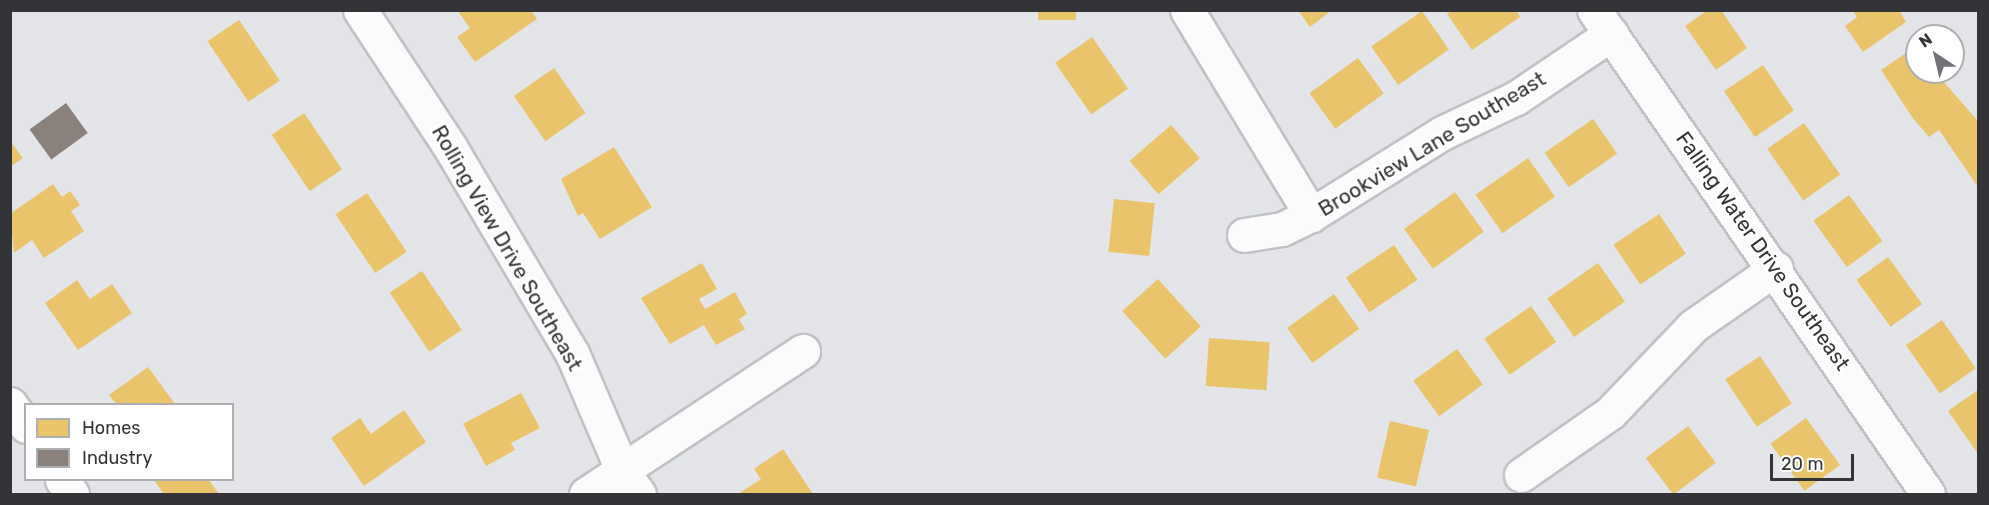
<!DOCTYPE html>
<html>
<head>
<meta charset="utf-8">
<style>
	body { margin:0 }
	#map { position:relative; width:1989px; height:505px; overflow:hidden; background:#e3e5e9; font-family:Rubik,sans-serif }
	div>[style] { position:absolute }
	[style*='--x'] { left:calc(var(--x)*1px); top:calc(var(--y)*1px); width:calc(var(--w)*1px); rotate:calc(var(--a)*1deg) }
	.homes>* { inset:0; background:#e9c46a; transform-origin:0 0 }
	.industry>* { inset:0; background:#8a817c; transform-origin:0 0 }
	.roads { filter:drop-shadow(2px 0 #c0c2c5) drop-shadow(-2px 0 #c0c2c5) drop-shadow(0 2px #c0c2c5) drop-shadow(0 -2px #c0c2c5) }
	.minor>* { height:33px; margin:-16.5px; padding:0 16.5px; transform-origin:16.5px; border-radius:16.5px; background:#fbfbfc }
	span { translate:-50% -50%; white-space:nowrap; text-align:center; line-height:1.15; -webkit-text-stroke:6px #fff; paint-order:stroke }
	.street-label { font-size:21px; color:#323437 }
	.frame { position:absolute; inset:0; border:12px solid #323437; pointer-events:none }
	.legend { position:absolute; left:24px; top:403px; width:210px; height:78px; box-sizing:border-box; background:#fff; border:2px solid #adaeaf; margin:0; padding:8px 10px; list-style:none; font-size:18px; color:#323437 }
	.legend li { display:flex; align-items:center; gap:12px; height:30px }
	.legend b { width:30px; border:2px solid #adaeaf }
	.north { position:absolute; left:1905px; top:24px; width:60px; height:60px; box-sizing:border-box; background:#fff; border:2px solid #adaeaf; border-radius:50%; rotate:325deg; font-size:16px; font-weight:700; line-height:24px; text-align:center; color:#323437 }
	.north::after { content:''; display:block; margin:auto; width:21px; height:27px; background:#707275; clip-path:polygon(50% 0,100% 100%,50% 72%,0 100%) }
	.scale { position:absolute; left:1770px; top:454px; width:84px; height:27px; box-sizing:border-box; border:3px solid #323437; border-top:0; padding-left:8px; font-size:18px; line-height:21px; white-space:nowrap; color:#323437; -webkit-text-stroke:4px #fff; paint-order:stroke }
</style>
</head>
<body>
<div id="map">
	<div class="homes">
		<i style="clip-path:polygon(457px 10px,531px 10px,537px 19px,475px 62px,457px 37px,470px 28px)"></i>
		<i style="left:1038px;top:10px;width:38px;height:10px"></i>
		<i style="clip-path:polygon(1298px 10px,1332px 10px,1310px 27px)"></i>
		<i style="clip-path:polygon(1453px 10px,1516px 10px,1520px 17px,1472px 50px,1447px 14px)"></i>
		<i style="clip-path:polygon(1708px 10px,1721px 10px,1747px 48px,1716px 70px,1685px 26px)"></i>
		<i style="clip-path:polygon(1852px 10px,1899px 10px,1906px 22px,1863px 52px,1845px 26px,1857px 17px)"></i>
		<i style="left:1422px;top:11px;width:47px;height:62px;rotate:55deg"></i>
		<i style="left:239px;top:20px;width:73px;height:38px;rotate:56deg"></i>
		<i style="left:1092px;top:37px;width:63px;height:45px;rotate:55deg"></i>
		<i style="clip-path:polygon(1912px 49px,1917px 72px,1935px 72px,1978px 121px,1978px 187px,1939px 130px,1929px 137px,1912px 117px,1881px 70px)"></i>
		<i style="left:1358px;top:58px;width:44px;height:60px;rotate:54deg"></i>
		<i style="left:1763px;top:65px;width:55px;height:47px;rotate:56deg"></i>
		<i style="left:554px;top:68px;width:55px;height:49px;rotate:55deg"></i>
		<i style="left:304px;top:113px;width:68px;height:39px;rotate:56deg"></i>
		<i style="left:1593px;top:119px;width:42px;height:59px;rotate:55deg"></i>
		<i style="left:1804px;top:123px;width:63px;height:45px;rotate:55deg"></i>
		<i style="left:1171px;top:125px;width:44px;height:55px;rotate:49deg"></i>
		<i style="clip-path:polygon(10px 141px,23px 158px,10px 167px)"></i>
		<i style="clip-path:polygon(614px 147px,652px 207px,600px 239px,583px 213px,578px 216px,561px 179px)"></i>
		<i style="left:1528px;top:158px;width:47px;height:64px;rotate:55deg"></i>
		<i style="clip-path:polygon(53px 184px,62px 197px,70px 191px,80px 205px,71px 211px,84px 231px,44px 258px,32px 240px,14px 253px,10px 214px)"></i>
		<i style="left:1455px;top:192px;width:49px;height:63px;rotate:54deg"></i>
		<i style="left:367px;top:193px;width:71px;height:38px;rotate:56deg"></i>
		<i style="left:1849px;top:195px;width:57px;height:44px;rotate:54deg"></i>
		<i style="left:1114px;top:199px;width:41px;height:53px;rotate:6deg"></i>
		<i style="left:1659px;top:214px;width:48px;height:55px;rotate:56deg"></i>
		<i style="left:1394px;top:245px;width:42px;height:58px;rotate:56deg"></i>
		<i style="left:1888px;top:257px;width:58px;height:39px;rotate:54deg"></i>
		<i style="clip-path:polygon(702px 263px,717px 289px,699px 299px,705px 309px,735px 292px,747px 314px,739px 319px,745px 329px,716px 345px,704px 325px,670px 344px,641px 298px)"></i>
		<i style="left:1598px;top:263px;width:47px;height:62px;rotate:55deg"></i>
		<i style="left:422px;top:271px;width:71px;height:39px;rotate:56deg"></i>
		<i style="left:1158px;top:279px;width:64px;height:48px;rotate:48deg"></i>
		<i style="clip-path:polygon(77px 280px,90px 299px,112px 284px,132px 313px,78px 350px,45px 303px)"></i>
		<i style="left:1334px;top:294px;width:43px;height:58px;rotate:54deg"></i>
		<i style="left:1531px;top:306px;width:44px;height:57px;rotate:55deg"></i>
		<i style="left:1942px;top:320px;width:59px;height:44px;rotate:55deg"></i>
		<i style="left:1209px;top:338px;width:61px;height:48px;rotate:4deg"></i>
		<i style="left:1457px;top:349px;width:44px;height:54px;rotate:54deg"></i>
		<i style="left:1760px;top:356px;width:57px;height:42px;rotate:56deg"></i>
		<i style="clip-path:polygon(148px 367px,175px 404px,116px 404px,109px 395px)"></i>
		<i style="clip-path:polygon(1978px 390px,1978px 454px,1948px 411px)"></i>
		<i style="clip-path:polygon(521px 393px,540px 428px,511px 443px,515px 450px,486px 466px,463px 424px)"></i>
		<i style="clip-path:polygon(404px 410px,426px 442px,364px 486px,331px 438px,360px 418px,371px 434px)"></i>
		<i style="left:1806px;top:418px;width:58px;height:44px;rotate:54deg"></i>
		<i style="left:1390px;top:421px;width:40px;height:58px;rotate:13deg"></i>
		<i style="left:1688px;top:426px;width:46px;height:53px;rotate:53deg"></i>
		<i style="clip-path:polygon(783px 449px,813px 494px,738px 494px,761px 479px,754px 469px)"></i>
		<i style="clip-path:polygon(154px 480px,209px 480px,219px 494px,164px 494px)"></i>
	</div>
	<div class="industry">
		<i style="left:66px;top:103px;width:37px;height:45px;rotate:54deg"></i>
	</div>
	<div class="roads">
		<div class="minor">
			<i style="--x:360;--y:10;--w:164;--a:56.7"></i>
			<i style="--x:450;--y:147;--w:239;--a:59.4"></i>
			<i style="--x:572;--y:353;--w:129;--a:66.8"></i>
			<i style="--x:623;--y:472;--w:27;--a:54"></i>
			<i style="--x:1187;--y:10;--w:240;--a:58.8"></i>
			<i style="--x:1594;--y:10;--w:588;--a:55.39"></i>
			<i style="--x:1244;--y:235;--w:38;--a:-9"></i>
			<i style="--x:1282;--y:229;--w:32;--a:-26"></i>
			<i style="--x:1311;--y:215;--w:155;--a:-32"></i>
			<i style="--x:1442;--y:133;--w:82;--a:-25.3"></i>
			<i style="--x:1516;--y:98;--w:115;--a:-34"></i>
			<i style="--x:10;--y:404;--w:27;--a:54"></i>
			<i style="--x:1521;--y:475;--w:108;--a:-34.9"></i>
			<i style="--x:1610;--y:413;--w:120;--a:-46.3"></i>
			<i style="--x:1693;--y:326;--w:101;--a:-34.9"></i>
			<i style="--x:62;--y:480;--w:17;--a:54"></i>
			<i style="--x:586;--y:494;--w:260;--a:-33.4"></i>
		</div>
	</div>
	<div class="street-label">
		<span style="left:1432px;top:144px;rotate:-31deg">Brookview Lane Southeast</span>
		<span style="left:507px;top:248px;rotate:60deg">Rolling View Drive Southeast</span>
		<span style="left:1763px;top:251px;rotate:55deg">Falling Water Drive Southeast</span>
	</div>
	<div class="frame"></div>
	<ul class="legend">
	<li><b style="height:16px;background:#e9c46a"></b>Homes</li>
	<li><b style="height:16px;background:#8a817c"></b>Industry</li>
	</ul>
	<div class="north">N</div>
	<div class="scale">20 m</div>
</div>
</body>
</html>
